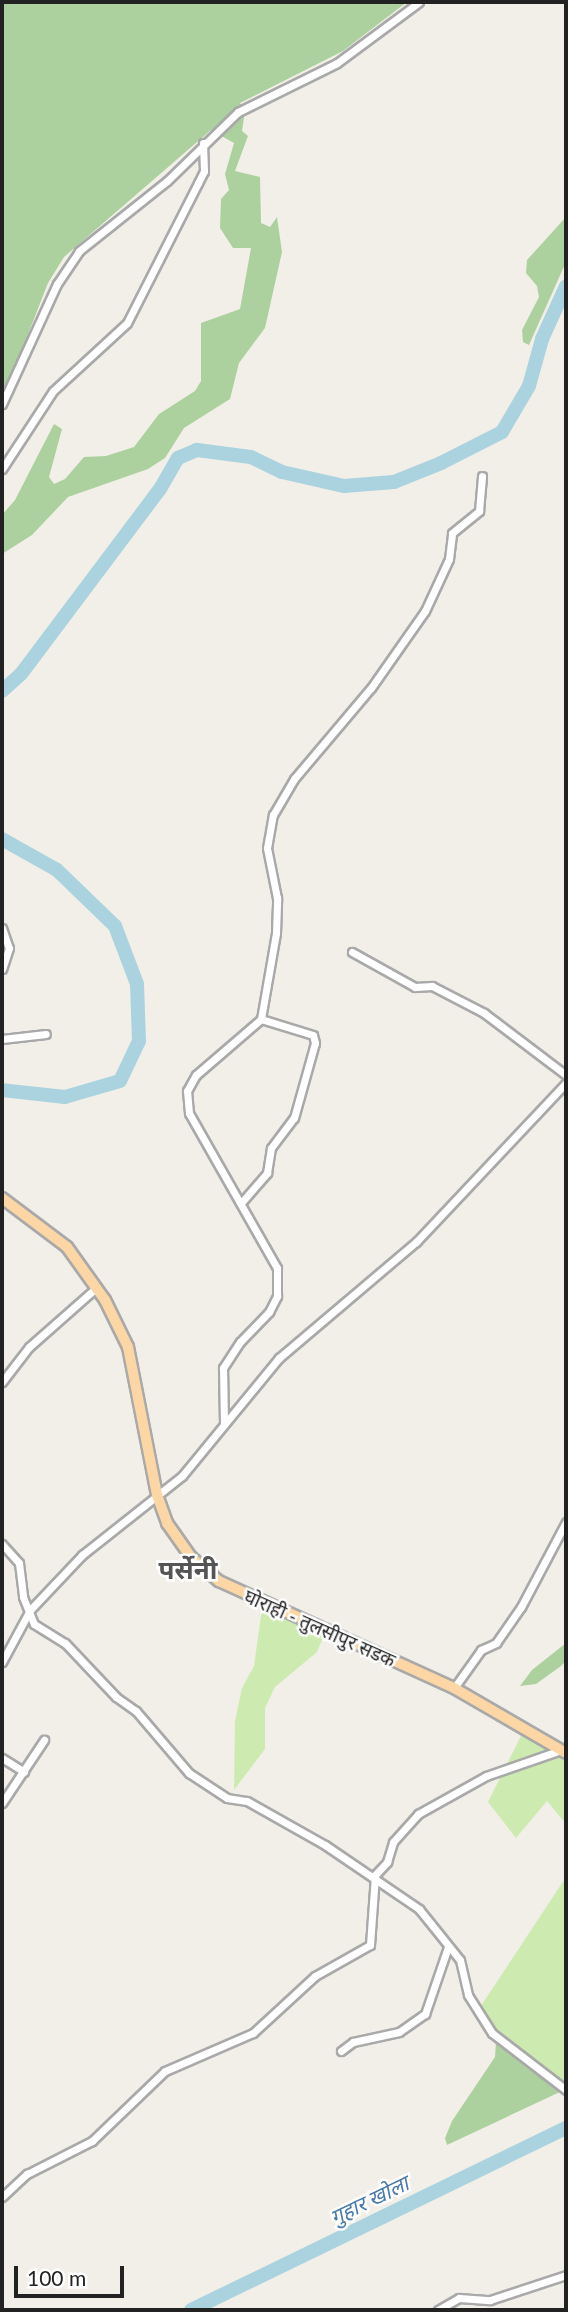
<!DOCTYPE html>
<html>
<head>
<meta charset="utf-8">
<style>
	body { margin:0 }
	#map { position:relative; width:568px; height:2312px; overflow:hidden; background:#f2efe9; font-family:Lato,"Noto Sans Devanagari",sans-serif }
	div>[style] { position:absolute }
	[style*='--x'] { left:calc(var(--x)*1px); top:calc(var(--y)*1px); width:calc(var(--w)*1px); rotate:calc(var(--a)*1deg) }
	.grass>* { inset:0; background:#cdebb0 }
	.forest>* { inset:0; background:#add19e }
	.river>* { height:14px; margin:-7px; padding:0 7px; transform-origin:7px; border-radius:7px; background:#aad3df }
	.roads { filter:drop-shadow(2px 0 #a9a9a9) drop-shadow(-2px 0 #a9a9a9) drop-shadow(0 2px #a9a9a9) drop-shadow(0 -2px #a9a9a9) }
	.minor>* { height:7px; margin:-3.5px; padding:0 3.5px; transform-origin:3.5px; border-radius:3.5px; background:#fff }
	.primary>* { height:10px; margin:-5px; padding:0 5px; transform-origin:5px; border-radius:5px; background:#fcd6a4 }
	span { translate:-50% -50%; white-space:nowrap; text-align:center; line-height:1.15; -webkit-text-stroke:5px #fff; paint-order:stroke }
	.street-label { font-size:19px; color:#222 }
	.water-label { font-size:21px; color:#4a7aab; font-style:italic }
	.district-label { font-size:26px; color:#555; font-weight:700 }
	.frame { position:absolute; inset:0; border:4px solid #222; pointer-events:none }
	.scale { position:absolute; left:14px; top:2266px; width:110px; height:32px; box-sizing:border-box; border:4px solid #222; border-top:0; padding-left:9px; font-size:21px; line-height:24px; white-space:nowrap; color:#222; -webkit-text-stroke:5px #fff; paint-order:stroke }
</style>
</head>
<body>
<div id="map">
	<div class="grass">
		<i style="clip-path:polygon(262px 1609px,324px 1635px,317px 1652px,275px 1687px,265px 1708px,265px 1749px,234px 1790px,235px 1721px,242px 1688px,254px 1666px)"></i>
		<i style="clip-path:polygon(522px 1734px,566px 1758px,566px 1824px,547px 1801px,516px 1838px,488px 1802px)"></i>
		<i style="clip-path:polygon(566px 1877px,566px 2086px,562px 2091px,496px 2041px,475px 2015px)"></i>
	</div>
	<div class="forest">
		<i style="clip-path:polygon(2px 2px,407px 2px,343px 51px,240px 103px,245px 111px,242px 131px,248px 136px,235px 171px,260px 177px,261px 223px,270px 227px,277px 217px,282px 252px,265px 328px,239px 363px,230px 399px,184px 428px,165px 458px,148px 469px,68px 497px,32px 535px,2px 554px,2px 515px,15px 500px,54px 424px,62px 429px,49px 477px,54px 484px,65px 479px,84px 457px,106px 456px,134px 447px,159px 414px,195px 391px,201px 381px,201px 323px,240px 309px,251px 248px,233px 248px,220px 228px,221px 199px,229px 190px,225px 174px,234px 143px,211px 130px,64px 257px,48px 283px,2px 401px)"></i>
		<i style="clip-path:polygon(566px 217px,566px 262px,529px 345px,523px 342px,522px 330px,539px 297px,537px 286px,526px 273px,527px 260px)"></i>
		<i style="clip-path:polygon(566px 1643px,566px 1661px,561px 1666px,536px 1684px,520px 1686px,532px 1670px)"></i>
		<i style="clip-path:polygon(496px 2041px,562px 2091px,447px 2145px,445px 2138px,452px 2121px,495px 2057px)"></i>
	</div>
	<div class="river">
		<i style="--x:2;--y:691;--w:25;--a:-42"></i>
		<i style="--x:21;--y:674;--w:231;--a:-53.1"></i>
		<i style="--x:160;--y:489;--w:36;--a:-60"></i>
		<i style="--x:178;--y:458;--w:21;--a:-23"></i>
		<i style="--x:197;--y:450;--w:54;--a:7.4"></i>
		<i style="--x:251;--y:457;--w:34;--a:26"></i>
		<i style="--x:282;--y:472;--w:64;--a:12.7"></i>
		<i style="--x:344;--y:486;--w:50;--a:-4.6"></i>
		<i style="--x:394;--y:482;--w:51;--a:-22"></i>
		<i style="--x:441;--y:463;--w:68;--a:-26.9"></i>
		<i style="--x:502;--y:432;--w:53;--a:-59.6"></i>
		<i style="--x:529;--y:386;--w:49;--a:-74.5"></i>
		<i style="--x:542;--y:339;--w:58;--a:-65.6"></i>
		<i style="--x:2;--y:839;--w:63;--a:29.4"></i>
		<i style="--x:57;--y:870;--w:81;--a:44"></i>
		<i style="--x:115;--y:926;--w:62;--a:69.2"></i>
		<i style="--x:137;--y:984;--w:57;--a:88"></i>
		<i style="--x:139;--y:1041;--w:44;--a:115.4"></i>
		<i style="--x:120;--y:1081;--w:57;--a:163.8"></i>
		<i style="--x:65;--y:1097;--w:63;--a:-173.7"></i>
		<i style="--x:191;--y:2310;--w:417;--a:-25.9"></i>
	</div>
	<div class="roads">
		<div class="minor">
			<i style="--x:2;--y:404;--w:132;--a:-65.4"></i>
			<i style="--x:57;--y:284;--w:40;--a:-56"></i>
			<i style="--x:79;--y:251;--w:112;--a:-38.5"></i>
			<i style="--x:167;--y:181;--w:99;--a:-44.2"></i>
			<i style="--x:238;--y:112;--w:110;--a:-26.3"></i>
			<i style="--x:337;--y:63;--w:102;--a:-36.6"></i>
			<i style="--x:2;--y:469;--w:93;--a:-56.8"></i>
			<i style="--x:53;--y:391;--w:100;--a:-42.6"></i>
			<i style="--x:127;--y:323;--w:157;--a:-63.1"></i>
			<i style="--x:198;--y:183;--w:13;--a:-63"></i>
			<i style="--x:204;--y:171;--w:28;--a:-92"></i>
			<i style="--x:2;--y:928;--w:21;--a:71"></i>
			<i style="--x:9;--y:948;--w:22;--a:108"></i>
			<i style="--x:352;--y:952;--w:72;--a:29.1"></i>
			<i style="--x:415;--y:987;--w:17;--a:-3"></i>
			<i style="--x:432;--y:986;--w:59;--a:27.4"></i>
			<i style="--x:484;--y:1013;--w:103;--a:37.1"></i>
			<i style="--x:2;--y:1039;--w:44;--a:-6.5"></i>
			<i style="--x:241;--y:1203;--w:40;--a:-49"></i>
			<i style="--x:267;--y:1173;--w:25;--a:-81"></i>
			<i style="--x:271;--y:1148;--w:38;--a:-53"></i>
			<i style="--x:294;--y:1118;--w:78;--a:-74.4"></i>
			<i style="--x:315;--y:1043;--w:8;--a:-104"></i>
			<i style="--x:313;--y:1035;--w:54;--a:-162.9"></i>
			<i style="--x:2;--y:1382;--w:44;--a:-52.4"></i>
			<i style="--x:29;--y:1347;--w:89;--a:-41.4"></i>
			<i style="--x:224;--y:1423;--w:55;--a:-91"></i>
			<i style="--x:223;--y:1368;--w:31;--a:-57"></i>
			<i style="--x:240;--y:1342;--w:42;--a:-46"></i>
			<i style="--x:269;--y:1312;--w:18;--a:-63"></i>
			<i style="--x:277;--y:1296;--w:28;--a:-90"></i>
			<i style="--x:277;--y:1268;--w:178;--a:-119.6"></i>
			<i style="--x:189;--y:1113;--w:22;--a:-95"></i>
			<i style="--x:187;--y:1091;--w:18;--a:-61"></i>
			<i style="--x:196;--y:1075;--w:86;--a:-40.7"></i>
			<i style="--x:261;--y:1019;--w:87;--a:-80.1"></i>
			<i style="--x:276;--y:933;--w:35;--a:-88"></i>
			<i style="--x:277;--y:898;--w:51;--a:-101.3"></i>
			<i style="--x:267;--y:848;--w:34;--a:-80"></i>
			<i style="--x:273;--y:815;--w:42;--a:-59.7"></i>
			<i style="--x:294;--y:779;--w:119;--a:-49.8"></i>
			<i style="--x:371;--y:688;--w:94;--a:-55"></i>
			<i style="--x:425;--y:611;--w:57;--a:-65.2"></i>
			<i style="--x:449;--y:559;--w:26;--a:-83"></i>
			<i style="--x:452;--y:533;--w:35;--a:-39"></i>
			<i style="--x:479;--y:511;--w:35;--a:-85"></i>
			<i style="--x:2;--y:1544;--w:25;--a:48"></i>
			<i style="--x:19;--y:1563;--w:34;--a:83"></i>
			<i style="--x:23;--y:1597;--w:29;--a:68"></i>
			<i style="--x:34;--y:1624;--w:36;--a:32"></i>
			<i style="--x:65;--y:1643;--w:74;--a:46.6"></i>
			<i style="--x:116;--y:1697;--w:24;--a:35"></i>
			<i style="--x:136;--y:1711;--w:82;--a:49.5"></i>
			<i style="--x:189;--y:1773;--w:45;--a:33.3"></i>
			<i style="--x:227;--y:1798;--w:20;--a:9"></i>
			<i style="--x:247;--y:1801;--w:90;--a:29.4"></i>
			<i style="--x:325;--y:1845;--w:114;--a:34.2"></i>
			<i style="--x:419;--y:1909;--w:65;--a:51.2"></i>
			<i style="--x:460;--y:1960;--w:36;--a:77"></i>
			<i style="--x:468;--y:1995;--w:45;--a:57.7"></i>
			<i style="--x:492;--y:2033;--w:93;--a:37.6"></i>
			<i style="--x:2;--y:1662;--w:59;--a:-61.7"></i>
			<i style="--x:30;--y:1610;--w:76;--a:-46.6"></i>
			<i style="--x:82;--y:1555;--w:127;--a:-38.3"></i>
			<i style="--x:182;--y:1476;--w:153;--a:-50.6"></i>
			<i style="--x:279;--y:1358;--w:180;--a:-40.3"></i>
			<i style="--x:416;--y:1242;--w:219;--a:-46.7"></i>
			<i style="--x:454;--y:1688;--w:47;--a:-54.6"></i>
			<i style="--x:481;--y:1650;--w:17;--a:-25"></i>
			<i style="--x:496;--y:1643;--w:44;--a:-55.2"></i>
			<i style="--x:521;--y:1607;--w:96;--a:-62.1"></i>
			<i style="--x:2;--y:1758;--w:26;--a:32"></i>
			<i style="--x:2;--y:1803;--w:76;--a:-56.3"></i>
			<i style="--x:341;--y:2051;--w:15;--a:-37"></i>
			<i style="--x:353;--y:2042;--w:47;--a:-12.3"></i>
			<i style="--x:399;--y:2032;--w:32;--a:-35"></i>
			<i style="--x:425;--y:2014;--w:71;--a:-71.1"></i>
			<i style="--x:2;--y:2197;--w:34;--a:-43"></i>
			<i style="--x:27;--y:2174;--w:73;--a:-26.9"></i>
			<i style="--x:92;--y:2141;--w:101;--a:-43.8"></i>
			<i style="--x:165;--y:2071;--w:96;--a:-23.4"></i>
			<i style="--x:253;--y:2033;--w:84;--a:-42.6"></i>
			<i style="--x:315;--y:1976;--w:63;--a:-29.4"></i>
			<i style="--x:370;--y:1945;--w:70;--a:-85.9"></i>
			<i style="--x:375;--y:1875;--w:18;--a:-47"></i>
			<i style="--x:387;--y:1862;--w:21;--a:-73"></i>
			<i style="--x:393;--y:1842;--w:38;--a:-48"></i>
			<i style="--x:418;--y:1814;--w:78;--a:-29.2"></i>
			<i style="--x:486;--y:1776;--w:79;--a:-19.1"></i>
			<i style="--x:438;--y:2310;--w:24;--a:-30"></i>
			<i style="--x:459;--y:2298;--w:31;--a:4"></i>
			<i style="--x:490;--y:2300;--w:80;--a:-18.2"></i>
		</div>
		<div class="primary">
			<i style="--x:2;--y:1198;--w:81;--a:37"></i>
			<i style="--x:67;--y:1247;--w:65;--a:54.4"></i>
			<i style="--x:105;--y:1300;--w:52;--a:63.9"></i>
			<i style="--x:128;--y:1347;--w:151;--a:78.9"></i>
			<i style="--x:157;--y:1495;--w:30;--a:70"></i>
			<i style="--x:167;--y:1523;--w:42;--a:54.8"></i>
			<i style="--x:191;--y:1557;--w:37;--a:41"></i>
			<i style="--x:219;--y:1581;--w:258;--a:24.5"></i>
			<i style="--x:454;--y:1688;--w:129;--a:30.1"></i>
		</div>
	</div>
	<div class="street-label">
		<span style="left:320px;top:1628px;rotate:24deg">घोराही - तुलसीपुर सडक</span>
	</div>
	<div class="water-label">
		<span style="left:369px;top:2200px;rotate:-26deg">गुहार खोला</span>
	</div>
	<div class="district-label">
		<span style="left:188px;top:1570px">पर्सेनी</span>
	</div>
	<div class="frame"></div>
	<div class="scale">100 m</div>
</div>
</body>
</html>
